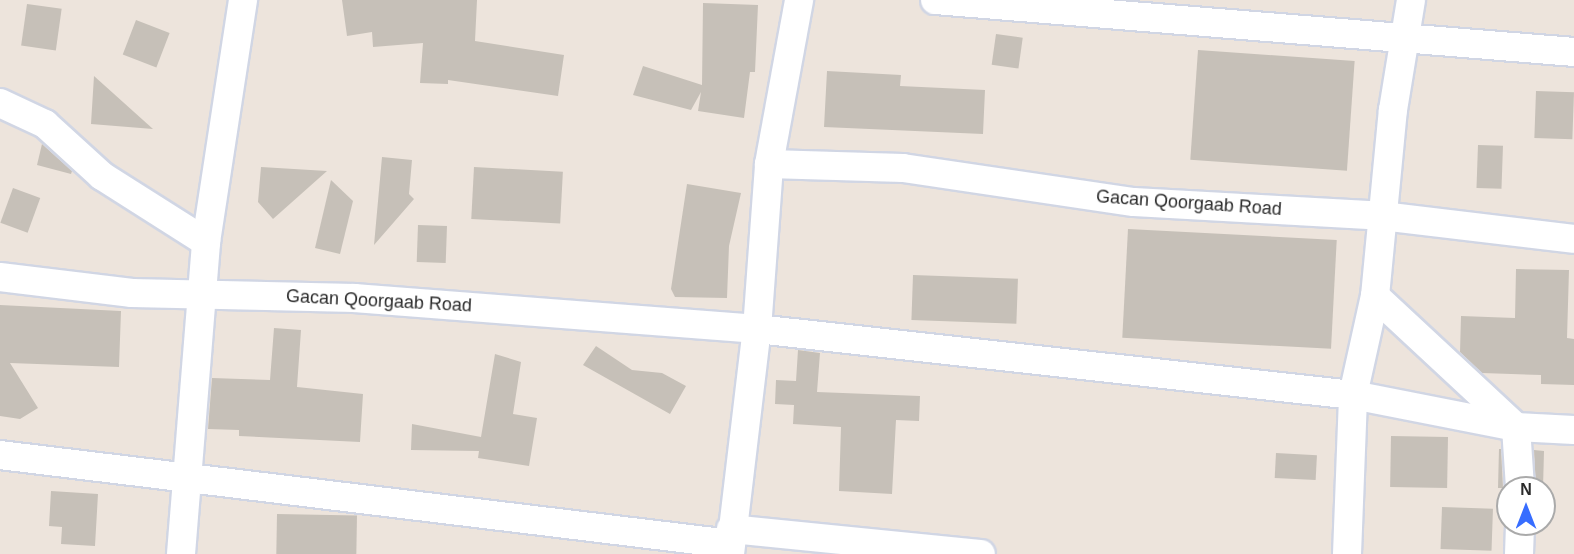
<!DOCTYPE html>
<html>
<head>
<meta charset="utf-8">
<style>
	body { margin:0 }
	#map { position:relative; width:1574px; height:554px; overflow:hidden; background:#ede4dc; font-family:Helvetica,sans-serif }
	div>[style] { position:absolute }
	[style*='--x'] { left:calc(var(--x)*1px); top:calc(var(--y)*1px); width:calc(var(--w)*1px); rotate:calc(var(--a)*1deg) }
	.building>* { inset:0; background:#c6c0b8; transform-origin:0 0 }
	.roads { filter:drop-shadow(2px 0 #d1d6e4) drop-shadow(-2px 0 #d1d6e4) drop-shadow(0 2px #d1d6e4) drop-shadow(0 -2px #d1d6e4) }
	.minor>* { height:28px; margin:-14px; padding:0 14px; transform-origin:14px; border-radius:14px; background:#fff }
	span { translate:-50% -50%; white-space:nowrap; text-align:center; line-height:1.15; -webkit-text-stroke:4.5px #fff; paint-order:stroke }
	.street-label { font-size:18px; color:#2b2b2b }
	.north { position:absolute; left:1496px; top:476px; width:60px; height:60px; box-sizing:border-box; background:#fff; border:2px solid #aaa; border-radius:50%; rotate:0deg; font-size:16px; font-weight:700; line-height:24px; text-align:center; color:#2b2b2b }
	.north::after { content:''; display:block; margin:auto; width:21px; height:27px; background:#376dff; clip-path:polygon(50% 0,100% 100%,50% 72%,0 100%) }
</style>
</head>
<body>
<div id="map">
	<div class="building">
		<i style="clip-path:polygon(342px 0,477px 0,475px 41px,564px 55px,558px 96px,448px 80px,448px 84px,420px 83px,423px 43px,373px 47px,372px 32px,347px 36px)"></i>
		<i style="clip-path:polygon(703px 3px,758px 5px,755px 72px,750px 72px,744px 118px,698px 111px,701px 92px,691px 110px,633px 95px,643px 66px,702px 85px)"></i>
		<i style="left:27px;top:4px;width:35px;height:42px;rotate:8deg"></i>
		<i style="left:136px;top:20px;width:36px;height:37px;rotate:21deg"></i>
		<i style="left:996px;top:34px;width:27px;height:31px;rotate:8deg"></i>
		<i style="left:1198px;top:50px;width:157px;height:110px;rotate:4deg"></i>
		<i style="clip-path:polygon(827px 71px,901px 75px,900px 86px,985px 90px,983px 134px,824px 127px)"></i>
		<i style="clip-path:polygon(94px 76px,153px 129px,91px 124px)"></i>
		<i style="left:1536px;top:91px;width:38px;height:47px;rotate:2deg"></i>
		<i style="clip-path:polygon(42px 144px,72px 171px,71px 174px,37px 165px)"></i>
		<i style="left:1478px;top:145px;width:25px;height:43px;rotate:2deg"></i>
		<i style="clip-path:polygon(382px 157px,412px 160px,409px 194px,414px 199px,374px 245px)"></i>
		<i style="clip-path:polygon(261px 167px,327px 171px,273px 219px,258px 202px)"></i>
		<i style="left:474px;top:167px;width:89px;height:52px;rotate:3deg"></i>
		<i style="clip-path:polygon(331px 180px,353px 201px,340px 254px,315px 248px)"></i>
		<i style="clip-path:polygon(687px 184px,741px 193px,729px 246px,727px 298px,675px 297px,671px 289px)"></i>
		<i style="left:13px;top:188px;width:29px;height:37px;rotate:20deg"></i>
		<i style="left:418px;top:225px;width:29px;height:37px;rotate:2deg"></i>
		<i style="left:1128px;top:229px;width:209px;height:109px;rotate:3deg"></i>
		<i style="clip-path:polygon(1516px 269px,1569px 270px,1567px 338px,1574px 339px,1574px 385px,1541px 384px,1541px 375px,1482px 373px,1460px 352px,1461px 316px,1515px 318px)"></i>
		<i style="left:913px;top:275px;width:105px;height:45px;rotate:2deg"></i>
		<i style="clip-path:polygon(0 305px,121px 311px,119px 367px,10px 363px,38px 408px,20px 419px,0 416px)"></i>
		<i style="clip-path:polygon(274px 328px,301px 330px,297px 387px,363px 394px,360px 442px,239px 436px,239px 430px,208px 429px,212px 378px,270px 380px)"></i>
		<i style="clip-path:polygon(596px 346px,632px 370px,662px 373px,686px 386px,670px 414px,583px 365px)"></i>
		<i style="clip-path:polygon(798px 350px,820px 353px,817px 392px,920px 396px,919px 421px,896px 420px,892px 494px,839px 491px,841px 427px,793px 424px,794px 405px,775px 404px,776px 380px,796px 381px)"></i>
		<i style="clip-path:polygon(495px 354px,521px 362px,513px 414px,537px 418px,529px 466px,478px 458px,479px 451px,411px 450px,412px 424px,481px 437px)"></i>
		<i style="left:1391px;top:436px;width:57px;height:51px;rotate:1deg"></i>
		<i style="clip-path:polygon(1499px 449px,1501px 449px,1503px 488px,1498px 488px)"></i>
		<i style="clip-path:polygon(1534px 450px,1544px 451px,1543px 488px,1536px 488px)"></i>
		<i style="left:1276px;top:453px;width:41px;height:25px;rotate:3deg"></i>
		<i style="clip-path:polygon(51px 491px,98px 494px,95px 546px,61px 544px,62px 527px,49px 526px)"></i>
		<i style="left:1442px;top:507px;width:51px;height:42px;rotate:2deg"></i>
		<i style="left:277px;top:514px;width:80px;height:40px;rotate:1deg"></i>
	</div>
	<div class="roads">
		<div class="minor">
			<i style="--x:935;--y:0;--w:641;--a:4.65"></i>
			<i style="--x:0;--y:103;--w:50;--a:25"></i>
			<i style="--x:45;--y:124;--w:77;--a:42.4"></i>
			<i style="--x:102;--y:176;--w:123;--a:32.4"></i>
			<i style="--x:769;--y:164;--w:134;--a:1.7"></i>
			<i style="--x:903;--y:168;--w:233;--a:8.4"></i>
			<i style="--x:1134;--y:202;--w:248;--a:3.2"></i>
			<i style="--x:1382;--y:216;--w:193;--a:6.8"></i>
			<i style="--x:0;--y:277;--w:133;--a:6.9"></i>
			<i style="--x:132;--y:293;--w:223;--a:1.3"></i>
			<i style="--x:355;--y:298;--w:403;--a:4.4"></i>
			<i style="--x:757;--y:329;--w:600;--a:6.32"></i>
			<i style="--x:1353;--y:395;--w:166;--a:11.1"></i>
			<i style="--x:1516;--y:427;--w:58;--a:3"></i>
			<i style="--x:1375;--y:296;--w:192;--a:42.9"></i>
			<i style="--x:1516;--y:427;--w:61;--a:86.2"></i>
			<i style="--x:0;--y:455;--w:735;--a:6.95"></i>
			<i style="--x:731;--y:529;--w:251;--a:5.7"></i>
			<i style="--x:181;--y:554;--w:313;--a:-85.4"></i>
			<i style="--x:206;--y:242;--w:245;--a:-81.3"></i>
			<i style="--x:730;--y:554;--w:227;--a:-83.2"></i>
			<i style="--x:757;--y:329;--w:165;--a:-85.8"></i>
			<i style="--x:769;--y:164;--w:167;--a:-79.6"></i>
			<i style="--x:1347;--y:554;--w:159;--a:-87.8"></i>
			<i style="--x:1353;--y:395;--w:101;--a:-77.5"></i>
			<i style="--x:1375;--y:296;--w:187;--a:-84.5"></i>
			<i style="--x:1393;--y:110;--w:111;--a:-80.7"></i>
			<i style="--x:1519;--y:554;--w:30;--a:-88"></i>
		</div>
	</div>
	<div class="street-label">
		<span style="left:1189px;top:203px;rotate:4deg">Gacan Qoorgaab Road</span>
		<span style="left:379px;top:301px;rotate:3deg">Gacan Qoorgaab Road</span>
	</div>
	<div class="north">N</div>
</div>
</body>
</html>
